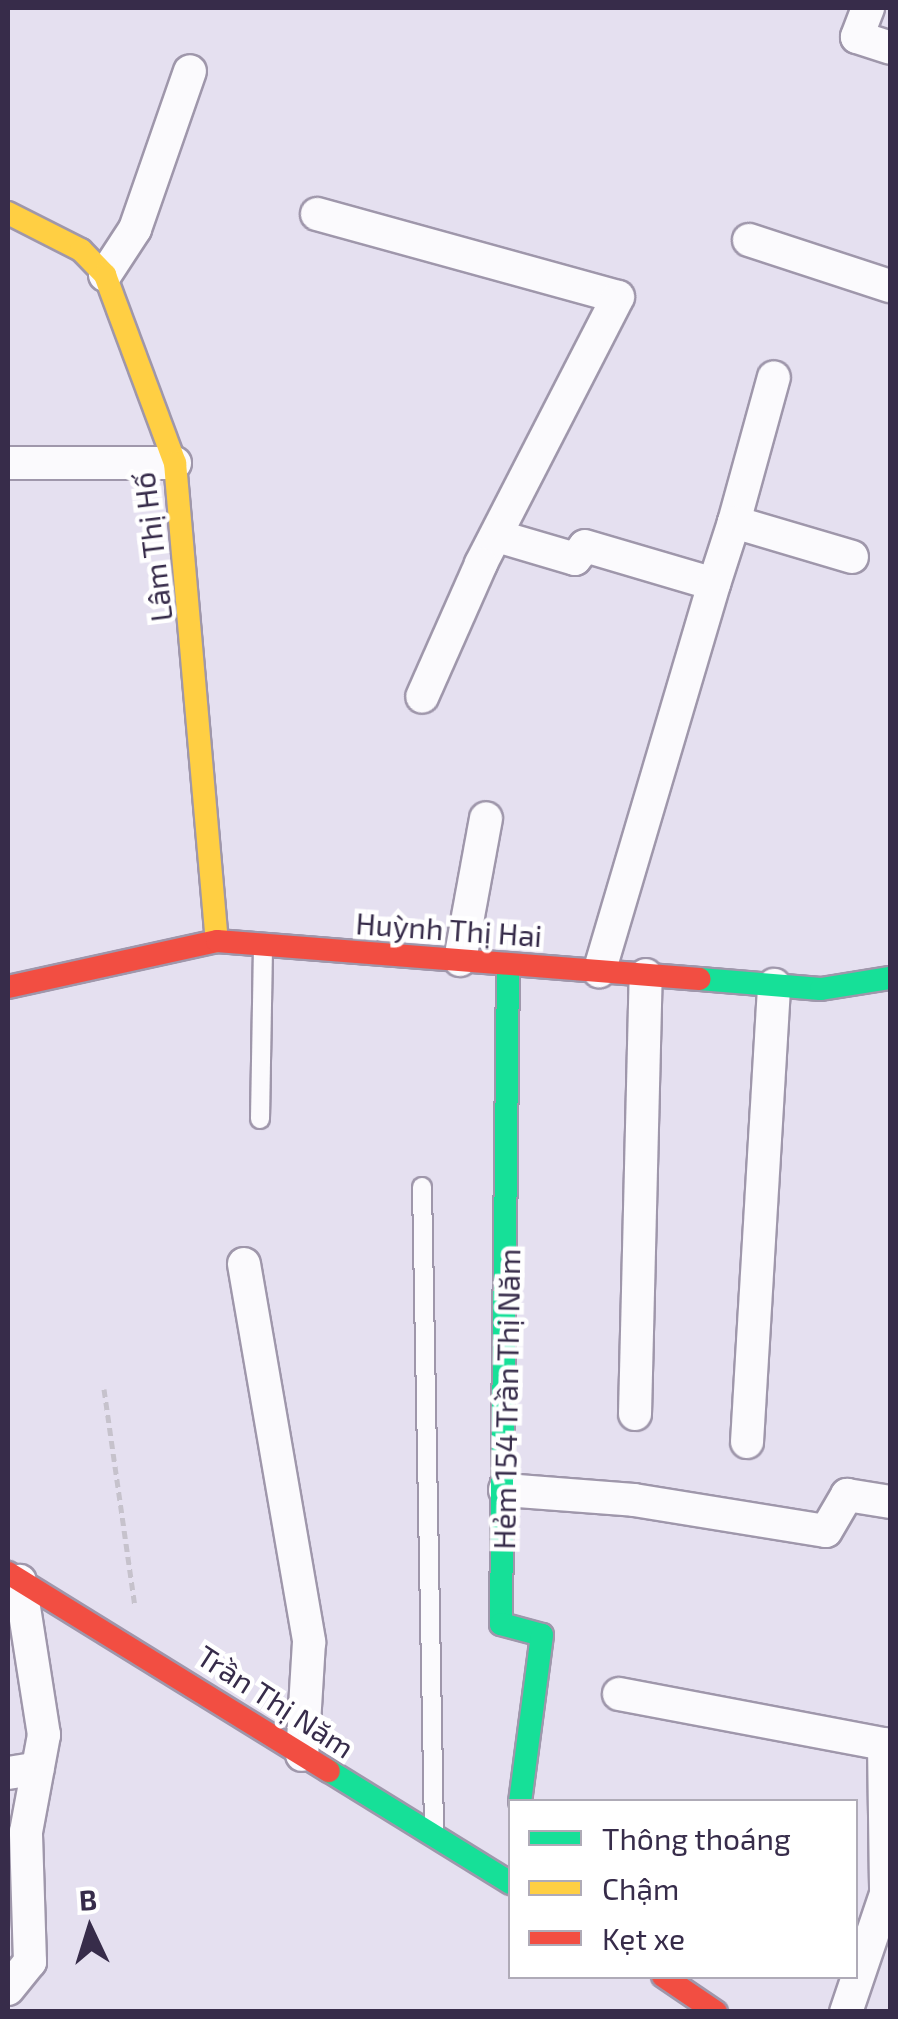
<!DOCTYPE html>
<html>
<head>
<meta charset="utf-8">
<style>
	body { margin:0 }
	#map { position:relative; width:898px; height:2019px; overflow:hidden; background:#e5e0f0; font-family:"Exo 2",sans-serif }
	div>[style] { position:absolute }
	[style*='--x'] { left:calc(var(--x)*1px); top:calc(var(--y)*1px); width:calc(var(--w)*1px); rotate:calc(var(--a)*1deg) }
	.path>* { height:5px; margin-top:-2.5px; transform-origin:0; background:repeating-linear-gradient(90deg,#c6c2cc 0 8px,transparent 0 13px) }
	.roads { filter:drop-shadow(2px 0 #9f97ab) drop-shadow(-2px 0 #9f97ab) drop-shadow(0 2px #9f97ab) drop-shadow(0 -2px #9f97ab) }
	.lane>* { height:18px; margin:-9px; padding:0 9px; transform-origin:9px; border-radius:9px; background:#fbfafd }
	.street>* { height:32px; margin:-16px; padding:0 16px; transform-origin:16px; border-radius:16px; background:#fbfafd }
	.fast>* { height:22px; margin:-11px; padding:0 11px; transform-origin:11px; border-radius:11px; background:#16e098 }
	.slow>* { height:22px; margin:-11px; padding:0 11px; transform-origin:11px; border-radius:11px; background:#ffcf43 }
	.jam>* { height:22px; margin:-11px; padding:0 11px; transform-origin:11px; border-radius:11px; background:#f24e42 }
	span { translate:-50% -50%; white-space:nowrap; text-align:center; line-height:1.15; -webkit-text-stroke:9px #fff; paint-order:stroke }
	.street-label { font-size:30px; color:#372c4a }
	.frame { position:absolute; inset:0; border:10px solid #372c4a; pointer-events:none }
	.legend { position:absolute; left:508px; top:1799px; width:350px; height:180px; box-sizing:border-box; background:#fff; border:2px solid #afabb7; margin:0; padding:12px 18px; list-style:none; font-size:30px; color:#372c4a }
	.legend li { display:flex; align-items:center; gap:20px; height:50px }
	.legend b { width:50px; border:2px solid #afabb7 }
	.north { position:absolute; left:40px; top:1879px; width:100px; height:100px; -webkit-text-stroke:8px #fff; paint-order:stroke; rotate:356deg; font-size:28px; font-weight:700; line-height:40px; text-align:center; color:#372c4a }
	.north::after { content:''; display:block; margin:auto; width:35px; height:45px; background:#372c4a; clip-path:polygon(50% 0,100% 100%,50% 72%,0 100%) }
</style>
</head>
<body>
<div id="map">
	<div class="path">
		<i style="--x:104;--y:1389;--w:220;--a:81.9"></i>
	</div>
	<div class="roads">
		<div class="lane">
			<i style="--x:260;--y:1119;--w:174;--a:-89"></i>
			<i style="--x:422;--y:1187;--w:643;--a:88.93"></i>
		</div>
		<div class="street">
			<i style="--x:868;--y:8;--w:31;--a:111"></i>
			<i style="--x:857;--y:37;--w:35;--a:18"></i>
			<i style="--x:317;--y:214;--w:312;--a:15.4"></i>
			<i style="--x:618;--y:297;--w:300;--a:117.2"></i>
			<i style="--x:481;--y:564;--w:145;--a:113.9"></i>
			<i style="--x:749;--y:240;--w:148;--a:18.1"></i>
			<i style="--x:105;--y:275;--w:55;--a:-56.9"></i>
			<i style="--x:135;--y:229;--w:167;--a:-70.8"></i>
			<i style="--x:8;--y:463;--w:167;--a:0"></i>
			<i style="--x:734;--y:522;--w:150;--a:-74.6"></i>
			<i style="--x:497;--y:536;--w:81;--a:16.4"></i>
			<i style="--x:575;--y:559;--w:16;--a:-52"></i>
			<i style="--x:585;--y:546;--w:134;--a:16.4"></i>
			<i style="--x:714;--y:584;--w:404;--a:106.5"></i>
			<i style="--x:714;--y:584;--w:65;--a:-72.1"></i>
			<i style="--x:734;--y:522;--w:123;--a:16.5"></i>
			<i style="--x:460;--y:960;--w:144;--a:-79.6"></i>
			<i style="--x:244;--y:1264;--w:384;--a:80.2"></i>
			<i style="--x:309;--y:1642;--w:113;--a:93.5"></i>
			<i style="--x:635;--y:1414;--w:439;--a:-88.6"></i>
			<i style="--x:747;--y:1442;--w:458;--a:-86.6"></i>
			<i style="--x:505;--y:1490;--w:129;--a:4.4"></i>
			<i style="--x:634;--y:1500;--w:194;--a:9.2"></i>
			<i style="--x:826;--y:1531;--w:42;--a:-59.7"></i>
			<i style="--x:847;--y:1495;--w:44;--a:9.2"></i>
			<i style="--x:619;--y:1694;--w:270;--a:10.7"></i>
			<i style="--x:884;--y:1744;--w:150;--a:89.2"></i>
			<i style="--x:886;--y:1894;--w:125;--a:108.7"></i>
			<i style="--x:8;--y:1773;--w:30;--a:-9"></i>
			<i style="--x:8;--y:1989;--w:35;--a:-51"></i>
			<i style="--x:30;--y:1962;--w:130;--a:-91.8"></i>
			<i style="--x:26;--y:1832;--w:99;--a:-79.5"></i>
			<i style="--x:44;--y:1735;--w:156;--a:-98.9"></i>
		</div>
		<div class="fast">
			<i style="--x:508;--y:964;--w:660;--a:90.61"></i>
			<i style="--x:501;--y:1624;--w:42;--a:15"></i>
			<i style="--x:542;--y:1635;--w:168;--a:97.5"></i>
			<i style="--x:700;--y:979;--w:121;--a:4.7"></i>
			<i style="--x:821;--y:989;--w:70;--a:-9.1"></i>
			<i style="--x:329;--y:1771;--w:213;--a:31.7"></i>
		</div>
		<div class="slow">
			<i style="--x:8;--y:213;--w:82;--a:26.9"></i>
			<i style="--x:81;--y:250;--w:35;--a:46"></i>
			<i style="--x:105;--y:275;--w:201;--a:69.6"></i>
			<i style="--x:175;--y:463;--w:480;--a:85"></i>
		</div>
		<div class="jam">
			<i style="--x:8;--y:987;--w:214;--a:-12.4"></i>
			<i style="--x:217;--y:941;--w:484;--a:4.5"></i>
			<i style="--x:8;--y:1573;--w:377;--a:31.7"></i>
			<i style="--x:663;--y:1976;--w:64;--a:34.2"></i>
		</div>
	</div>
	<div class="street-label">
		<span style="left:152px;top:547px;rotate:-97deg">Lâm Thị Hố</span>
		<span style="left:449px;top:929px;rotate:4deg">Huỳnh Thị Hai</span>
		<span style="left:506px;top:1399px;rotate:-89deg">Hẻm 154 Trần Thị Năm</span>
		<span style="left:276px;top:1701px;rotate:33deg">Trần Thị Năm</span>
	</div>
	<div class="frame"></div>
	<ul class="legend">
	<li><b style="height:12px;background:#16e098"></b>Thông thoáng</li>
	<li><b style="height:12px;background:#ffcf43"></b>Chậm</li>
	<li><b style="height:12px;background:#f24e42"></b>Kẹt xe</li>
	</ul>
	<div class="north">B</div>
</div>
</body>
</html>
